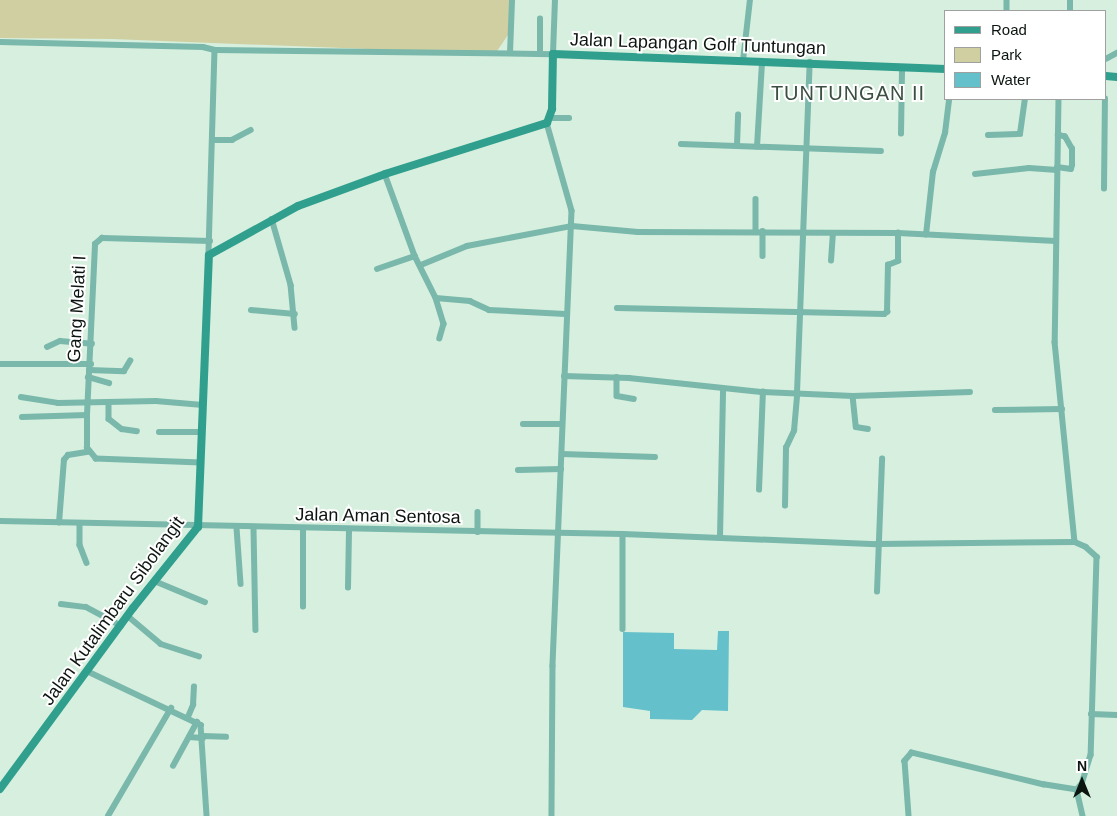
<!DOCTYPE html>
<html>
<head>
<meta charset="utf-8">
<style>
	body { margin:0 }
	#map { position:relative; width:1117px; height:816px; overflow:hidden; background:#d7efde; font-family:Arial,sans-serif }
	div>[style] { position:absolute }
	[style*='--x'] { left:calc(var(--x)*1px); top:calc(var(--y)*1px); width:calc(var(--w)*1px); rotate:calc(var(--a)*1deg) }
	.green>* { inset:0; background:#d0cfa2 }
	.water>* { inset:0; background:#64c1cb }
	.street>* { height:5.5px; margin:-2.75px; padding:0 2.75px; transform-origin:2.75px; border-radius:2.75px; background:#79b8ab }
	.secondary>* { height:8px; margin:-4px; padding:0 4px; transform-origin:4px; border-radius:4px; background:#309f8d }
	span { translate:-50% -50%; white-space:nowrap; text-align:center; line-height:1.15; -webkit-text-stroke:4px #fff; paint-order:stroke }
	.street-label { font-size:18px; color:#0d1510 }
	.quarter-label { font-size:20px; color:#3b4f42; letter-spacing:1px }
	.legend { position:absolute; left:944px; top:10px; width:162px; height:90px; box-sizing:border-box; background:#fff; border:1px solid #9ea19f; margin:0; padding:6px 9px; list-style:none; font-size:15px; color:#0d1510 }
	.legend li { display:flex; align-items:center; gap:10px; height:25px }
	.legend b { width:25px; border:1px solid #9ea19f }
	.north { position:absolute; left:1057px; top:756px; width:50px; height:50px; -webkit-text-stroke:4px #fff; paint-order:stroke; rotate:0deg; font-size:14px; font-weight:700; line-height:20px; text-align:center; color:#0d1510 }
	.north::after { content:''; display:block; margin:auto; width:18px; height:22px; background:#0d1510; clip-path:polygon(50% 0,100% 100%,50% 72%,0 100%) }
</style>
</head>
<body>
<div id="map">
	<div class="green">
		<i style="clip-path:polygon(0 0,510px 0,510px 32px,495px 54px,112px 39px,0 38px)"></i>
	</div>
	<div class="water">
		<i style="clip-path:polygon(718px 631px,729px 631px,728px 711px,702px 710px,692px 720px,650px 719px,650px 711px,623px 707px,623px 632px,674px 633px,674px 649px,717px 650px)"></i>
	</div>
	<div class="street">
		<i style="--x:1007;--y:0;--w:11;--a:90"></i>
		<i style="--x:1070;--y:11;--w:11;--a:-90"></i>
		<i style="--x:0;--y:42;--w:203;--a:1.4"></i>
		<i style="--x:203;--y:47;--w:12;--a:14"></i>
		<i style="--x:215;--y:50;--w:205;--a:91.7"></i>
		<i style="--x:215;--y:50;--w:338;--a:0.7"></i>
		<i style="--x:553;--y:54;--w:54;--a:-87.9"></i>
		<i style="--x:510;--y:53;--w:53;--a:-87.8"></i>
		<i style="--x:540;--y:54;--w:35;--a:-90"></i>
		<i style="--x:1106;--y:59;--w:13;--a:-29"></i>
		<i style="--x:743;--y:61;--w:61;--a:-83.5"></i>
		<i style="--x:1059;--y:99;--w:243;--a:90.9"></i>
		<i style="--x:1055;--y:342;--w:201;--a:84.3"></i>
		<i style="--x:550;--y:118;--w:19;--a:0"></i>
		<i style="--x:547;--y:123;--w:91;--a:74.1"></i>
		<i style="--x:572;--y:211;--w:455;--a:92.4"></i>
		<i style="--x:553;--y:666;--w:150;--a:90.4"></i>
		<i style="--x:901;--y:134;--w:66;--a:-89.1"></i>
		<i style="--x:988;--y:135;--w:32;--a:-2"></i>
		<i style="--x:1020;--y:134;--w:35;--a:-82"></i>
		<i style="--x:213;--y:140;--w:19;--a:0"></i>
		<i style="--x:232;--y:140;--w:21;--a:-28"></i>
		<i style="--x:681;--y:144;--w:200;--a:2"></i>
		<i style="--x:737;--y:146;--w:31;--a:-88"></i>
		<i style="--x:757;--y:147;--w:85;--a:-86.6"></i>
		<i style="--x:1057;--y:167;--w:14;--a:8"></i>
		<i style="--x:1071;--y:169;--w:4;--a:-76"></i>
		<i style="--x:1072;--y:165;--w:16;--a:-90"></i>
		<i style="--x:1072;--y:149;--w:14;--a:-120"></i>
		<i style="--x:1065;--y:137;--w:7;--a:-164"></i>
		<i style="--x:385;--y:174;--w:87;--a:69.9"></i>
		<i style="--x:415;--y:256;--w:47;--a:63.4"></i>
		<i style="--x:436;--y:298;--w:34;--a:5"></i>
		<i style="--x:470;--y:301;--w:21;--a:25"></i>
		<i style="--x:489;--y:310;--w:76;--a:3"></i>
		<i style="--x:975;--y:174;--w:54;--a:-6.3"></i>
		<i style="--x:1029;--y:168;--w:28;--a:4"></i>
		<i style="--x:1104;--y:189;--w:90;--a:-89.4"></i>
		<i style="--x:756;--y:199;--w:32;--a:90"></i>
		<i style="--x:272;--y:219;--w:69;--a:73.9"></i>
		<i style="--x:291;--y:285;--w:43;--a:84.7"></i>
		<i style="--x:763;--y:231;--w:25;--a:90"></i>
		<i style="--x:926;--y:235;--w:63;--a:-83.7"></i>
		<i style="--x:933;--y:172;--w:41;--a:-72.9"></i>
		<i style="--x:945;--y:133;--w:34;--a:-83"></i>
		<i style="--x:831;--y:261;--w:27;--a:-86"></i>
		<i style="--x:421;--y:265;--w:50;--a:-22.4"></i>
		<i style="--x:467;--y:246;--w:107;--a:-10.8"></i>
		<i style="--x:572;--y:226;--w:66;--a:5.2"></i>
		<i style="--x:638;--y:232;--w:260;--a:0.2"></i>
		<i style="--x:898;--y:233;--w:158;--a:2.9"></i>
		<i style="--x:377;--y:269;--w:40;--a:-18.9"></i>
		<i style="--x:436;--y:298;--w:27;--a:73"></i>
		<i style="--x:444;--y:324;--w:15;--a:106"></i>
		<i style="--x:617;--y:308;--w:267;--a:1.3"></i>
		<i style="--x:884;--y:314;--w:4;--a:-34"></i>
		<i style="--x:887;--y:312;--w:47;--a:-88.8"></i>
		<i style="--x:888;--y:265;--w:11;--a:-22"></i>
		<i style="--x:898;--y:261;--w:28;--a:-90"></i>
		<i style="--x:251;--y:310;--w:44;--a:5.2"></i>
		<i style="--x:47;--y:347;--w:14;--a:-25"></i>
		<i style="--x:60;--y:341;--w:32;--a:5"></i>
		<i style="--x:0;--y:364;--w:91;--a:0"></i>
		<i style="--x:89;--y:370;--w:35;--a:2"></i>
		<i style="--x:124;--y:371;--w:12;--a:-59"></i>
		<i style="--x:564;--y:376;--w:65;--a:1.8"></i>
		<i style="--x:629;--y:378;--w:135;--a:6"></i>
		<i style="--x:763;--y:392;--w:90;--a:2.5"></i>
		<i style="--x:853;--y:396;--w:117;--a:-2"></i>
		<i style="--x:88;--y:377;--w:22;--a:16"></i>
		<i style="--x:617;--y:377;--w:19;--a:90"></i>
		<i style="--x:617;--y:396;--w:17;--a:10"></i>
		<i style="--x:853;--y:396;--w:31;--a:84"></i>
		<i style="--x:856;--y:427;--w:12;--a:9"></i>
		<i style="--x:21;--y:397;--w:37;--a:9"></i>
		<i style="--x:58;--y:403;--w:98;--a:-1.2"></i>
		<i style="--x:156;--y:401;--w:47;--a:4.9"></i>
		<i style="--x:109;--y:402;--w:17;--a:90"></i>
		<i style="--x:109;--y:419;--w:16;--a:38"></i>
		<i style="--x:122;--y:429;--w:15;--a:8"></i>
		<i style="--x:995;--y:410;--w:67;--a:-0.9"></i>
		<i style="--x:22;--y:417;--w:65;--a:-1.8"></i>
		<i style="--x:523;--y:424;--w:39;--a:0"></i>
		<i style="--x:159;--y:432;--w:43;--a:0"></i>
		<i style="--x:562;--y:454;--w:93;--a:1.8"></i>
		<i style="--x:201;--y:463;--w:105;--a:-177.8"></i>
		<i style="--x:96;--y:459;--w:14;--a:-129"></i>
		<i style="--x:87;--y:448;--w:33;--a:-90"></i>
		<i style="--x:87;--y:415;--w:171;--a:-87.3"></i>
		<i style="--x:95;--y:244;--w:9;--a:-41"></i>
		<i style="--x:102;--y:238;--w:108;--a:1.6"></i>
		<i style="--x:518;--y:470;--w:43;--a:-1.3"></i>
		<i style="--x:759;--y:490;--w:98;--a:-87.7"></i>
		<i style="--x:785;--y:506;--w:58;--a:-89"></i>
		<i style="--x:786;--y:448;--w:19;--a:-65"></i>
		<i style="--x:794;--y:431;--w:38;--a:-85"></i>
		<i style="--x:797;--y:393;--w:331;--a:-87.8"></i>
		<i style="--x:478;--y:512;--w:20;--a:90"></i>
		<i style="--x:0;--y:521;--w:623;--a:1.2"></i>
		<i style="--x:623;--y:534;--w:254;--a:2.3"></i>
		<i style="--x:877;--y:544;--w:198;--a:-0.6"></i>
		<i style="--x:1075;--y:542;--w:12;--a:24"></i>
		<i style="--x:1086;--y:547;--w:15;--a:42"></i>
		<i style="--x:1097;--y:557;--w:198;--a:91.7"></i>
		<i style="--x:1091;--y:755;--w:30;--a:107"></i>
		<i style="--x:1082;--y:784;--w:8;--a:130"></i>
		<i style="--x:1077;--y:790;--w:33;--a:-171"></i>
		<i style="--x:1044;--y:785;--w:136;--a:-166.4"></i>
		<i style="--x:912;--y:753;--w:11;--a:131"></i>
		<i style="--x:905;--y:761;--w:55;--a:85.8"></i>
		<i style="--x:59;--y:523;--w:63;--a:-85.5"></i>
		<i style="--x:64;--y:460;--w:6;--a:-51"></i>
		<i style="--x:68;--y:455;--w:20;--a:-9"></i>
		<i style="--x:80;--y:524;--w:21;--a:90"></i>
		<i style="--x:80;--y:545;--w:19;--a:69"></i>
		<i style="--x:237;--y:528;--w:56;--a:85.9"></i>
		<i style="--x:254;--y:529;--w:101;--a:88.9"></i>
		<i style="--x:623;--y:534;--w:95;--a:90"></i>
		<i style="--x:720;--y:537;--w:148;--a:-88.8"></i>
		<i style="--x:157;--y:582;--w:52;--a:22.6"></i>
		<i style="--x:348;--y:588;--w:57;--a:-89"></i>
		<i style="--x:877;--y:592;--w:133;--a:-87.8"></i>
		<i style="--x:61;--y:604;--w:25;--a:7"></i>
		<i style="--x:86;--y:607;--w:40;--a:28"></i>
		<i style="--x:303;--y:607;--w:77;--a:-90"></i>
		<i style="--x:128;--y:616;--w:43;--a:40.3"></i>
		<i style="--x:161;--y:644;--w:40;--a:18"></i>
		<i style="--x:89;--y:672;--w:124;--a:25.3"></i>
		<i style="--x:201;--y:725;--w:90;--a:86.2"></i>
		<i style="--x:1091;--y:714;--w:26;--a:2"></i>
		<i style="--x:188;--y:717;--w:13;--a:-67"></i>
		<i style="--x:193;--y:705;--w:18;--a:-87"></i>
		<i style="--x:203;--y:736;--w:23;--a:2"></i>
		<i style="--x:189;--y:737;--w:14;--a:4"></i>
		<i style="--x:173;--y:766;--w:50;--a:-61.4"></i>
		<i style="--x:1077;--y:790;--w:27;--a:77"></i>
		<i style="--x:108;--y:816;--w:125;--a:-59.7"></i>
	</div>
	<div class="secondary">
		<i style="--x:1106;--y:76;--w:11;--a:5"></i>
		<i style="--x:0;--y:789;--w:225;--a:-53.7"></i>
		<i style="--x:133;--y:608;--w:104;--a:-51.3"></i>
		<i style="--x:198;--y:527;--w:272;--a:-87.7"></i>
		<i style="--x:209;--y:255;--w:102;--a:-28.8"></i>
		<i style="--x:298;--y:206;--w:93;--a:-20.2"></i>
		<i style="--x:385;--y:174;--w:170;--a:-17.5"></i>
		<i style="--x:547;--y:123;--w:15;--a:-70"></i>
		<i style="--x:552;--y:109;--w:55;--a:-89"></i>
		<i style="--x:553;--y:54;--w:393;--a:2.2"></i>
	</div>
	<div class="street-label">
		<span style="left:698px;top:44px;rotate:2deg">Jalan Lapangan Golf Tuntungan</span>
		<span style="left:77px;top:309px;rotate:-87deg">Gang Melati I</span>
		<span style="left:378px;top:516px;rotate:1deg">Jalan Aman Sentosa</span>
		<span style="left:113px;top:611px;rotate:-54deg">Jalan Kutalimbaru Sibolangit</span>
	</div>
	<div class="quarter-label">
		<span style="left:848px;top:93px">TUNTUNGAN II</span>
	</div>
	<ul class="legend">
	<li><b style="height:6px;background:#309f8d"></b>Road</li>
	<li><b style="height:14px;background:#d0cfa2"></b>Park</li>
	<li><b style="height:14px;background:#64c1cb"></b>Water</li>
	</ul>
	<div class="north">N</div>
</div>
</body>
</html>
